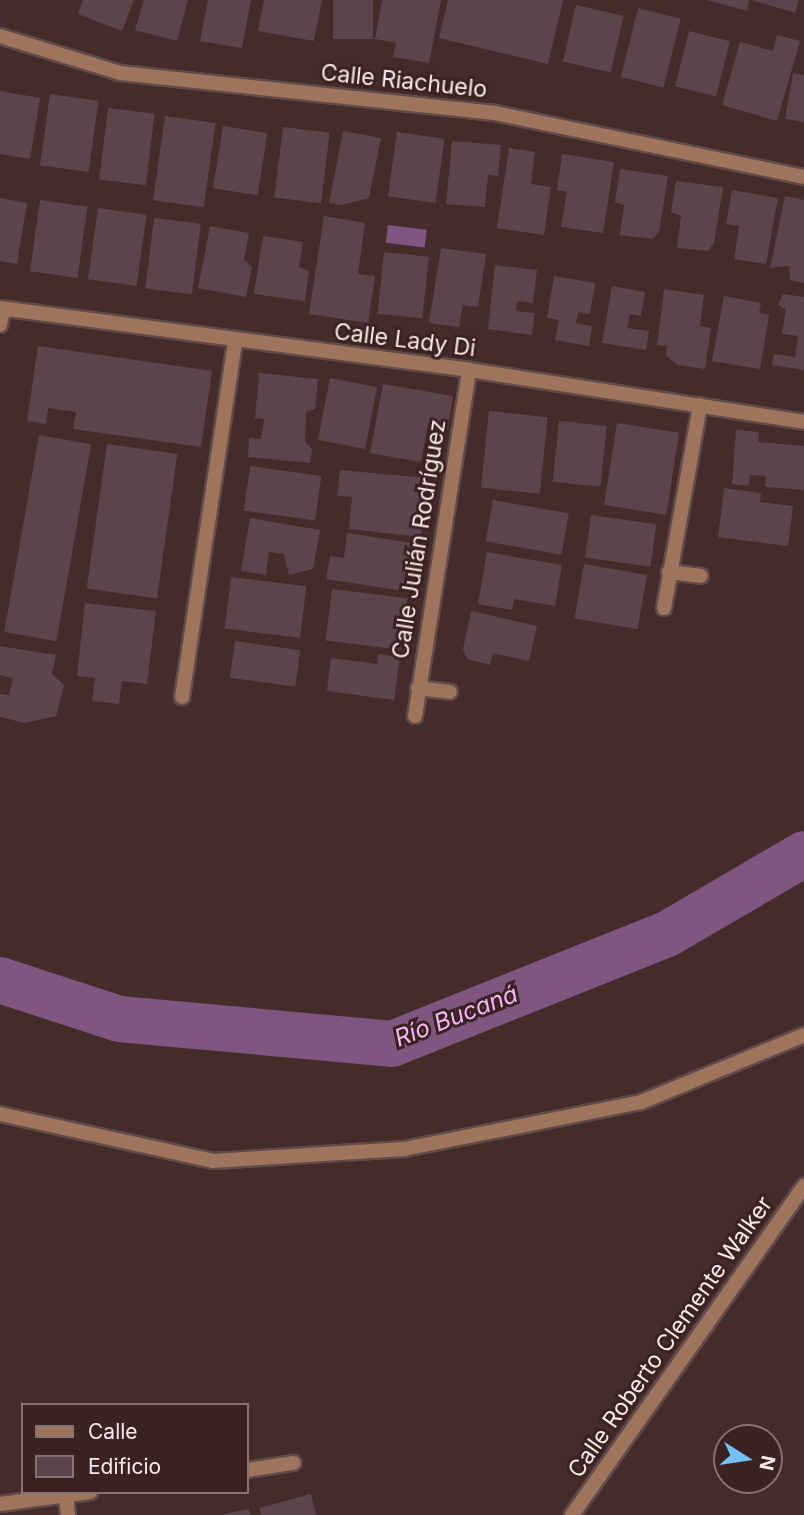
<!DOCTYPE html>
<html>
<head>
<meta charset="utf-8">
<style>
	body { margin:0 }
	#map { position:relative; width:804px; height:1515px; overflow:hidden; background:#442c2b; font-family:Inter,sans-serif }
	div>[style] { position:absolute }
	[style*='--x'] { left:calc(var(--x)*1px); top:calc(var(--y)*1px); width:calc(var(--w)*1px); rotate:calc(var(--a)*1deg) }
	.water>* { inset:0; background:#7f5680; transform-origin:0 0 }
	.river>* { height:46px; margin:-23px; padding:0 23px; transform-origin:23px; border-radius:23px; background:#7f5680 }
	.building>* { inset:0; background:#5c444d; transform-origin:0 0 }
	.roads { filter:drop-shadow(2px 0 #614a49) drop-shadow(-2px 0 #614a49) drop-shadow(0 2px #614a49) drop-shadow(0 -2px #614a49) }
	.minor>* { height:14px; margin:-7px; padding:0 7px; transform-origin:7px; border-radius:7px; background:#9f745d }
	span { translate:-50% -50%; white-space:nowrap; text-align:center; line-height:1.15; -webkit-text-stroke:6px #392221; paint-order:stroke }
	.street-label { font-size:23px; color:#fae9e8 }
	.water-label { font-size:24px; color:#f6b6f7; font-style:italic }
	.legend { position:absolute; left:21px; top:1403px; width:228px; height:91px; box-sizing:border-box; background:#392221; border:2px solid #867271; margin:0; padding:9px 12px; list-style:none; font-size:21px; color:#fae9e8 }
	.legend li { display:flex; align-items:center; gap:14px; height:35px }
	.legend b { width:35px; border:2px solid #867271 }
	.north { position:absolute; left:713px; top:1424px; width:70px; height:70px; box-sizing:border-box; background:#392221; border:2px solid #867271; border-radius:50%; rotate:102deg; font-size:19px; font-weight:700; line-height:28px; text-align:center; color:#fae9e8 }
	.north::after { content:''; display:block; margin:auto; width:24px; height:32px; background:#77c0f7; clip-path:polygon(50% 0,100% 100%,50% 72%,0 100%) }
</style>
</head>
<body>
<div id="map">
	<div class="water">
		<i style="left:388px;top:225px;width:39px;height:18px;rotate:7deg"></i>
	</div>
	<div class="river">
		<i style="--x:0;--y:980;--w:125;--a:18.1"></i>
		<i style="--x:119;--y:1019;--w:274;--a:5.2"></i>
		<i style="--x:392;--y:1044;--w:298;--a:-21.8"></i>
		<i style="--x:669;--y:933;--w:156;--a:-30.3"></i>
	</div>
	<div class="building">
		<i style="clip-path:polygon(83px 0,134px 0,122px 31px,78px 14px)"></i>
		<i style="clip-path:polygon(144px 0,188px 0,177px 41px,135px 30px)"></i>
		<i style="clip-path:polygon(208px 0,251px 0,242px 48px,200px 41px)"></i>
		<i style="clip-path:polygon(264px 0,322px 0,314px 41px,258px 31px)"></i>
		<i style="left:333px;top:0;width:40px;height:39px"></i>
		<i style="clip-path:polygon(382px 0,441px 0,429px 63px,393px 57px,396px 43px,375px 39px)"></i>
		<i style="clip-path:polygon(448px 0,563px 0,548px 64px,439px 38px)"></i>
		<i style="clip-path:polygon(707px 0,749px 0,747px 11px)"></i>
		<i style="clip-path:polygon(752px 0,799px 0,795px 13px)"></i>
		<i style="left:576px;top:5px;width:49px;height:58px;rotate:13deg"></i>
		<i style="left:638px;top:8px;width:44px;height:71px;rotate:14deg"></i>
		<i style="left:689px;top:31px;width:42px;height:57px;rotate:14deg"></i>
		<i style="clip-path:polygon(777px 35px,800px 41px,777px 121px,722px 105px,740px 42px,773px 51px)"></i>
		<i style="clip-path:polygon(793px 73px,804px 75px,804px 122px,785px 119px)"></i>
		<i style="clip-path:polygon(0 91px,40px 98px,30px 159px,0 154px)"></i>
		<i style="left:50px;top:94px;width:49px;height:72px;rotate:8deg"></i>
		<i style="left:108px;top:108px;width:47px;height:72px;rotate:7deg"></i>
		<i style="left:165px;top:116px;width:51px;height:85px;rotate:8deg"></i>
		<i style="left:223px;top:126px;width:45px;height:63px;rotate:9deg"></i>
		<i style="left:283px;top:127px;width:47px;height:71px;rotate:7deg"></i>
		<i style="clip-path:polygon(343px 131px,381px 138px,369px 198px,341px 205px,329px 203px)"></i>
		<i style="left:397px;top:132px;width:48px;height:65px;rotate:8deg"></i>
		<i style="clip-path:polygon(452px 141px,501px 145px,498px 176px,488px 175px,485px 207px,446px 204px)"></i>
		<i style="clip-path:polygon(509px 148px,535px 152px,531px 184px,551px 187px,544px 235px,497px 228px)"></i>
		<i style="clip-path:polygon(562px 154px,614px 162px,603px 233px,561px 227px,567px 192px,557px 190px)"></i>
		<i style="clip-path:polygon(620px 169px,668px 176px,659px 232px,652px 239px,620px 235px,624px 205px,615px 202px)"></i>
		<i style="clip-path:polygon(676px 181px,723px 187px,714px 243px,708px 251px,677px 248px,681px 216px,671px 212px)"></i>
		<i style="clip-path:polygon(732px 190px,778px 198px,766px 264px,734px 259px,739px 226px,726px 224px)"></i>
		<i style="clip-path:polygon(785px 196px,804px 200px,804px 283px,790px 280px,789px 266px,770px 268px)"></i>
		<i style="clip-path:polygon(0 198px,27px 203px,17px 264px,0 261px)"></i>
		<i style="left:40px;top:200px;width:48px;height:72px;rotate:8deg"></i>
		<i style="left:98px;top:208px;width:49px;height:72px;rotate:8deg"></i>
		<i style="clip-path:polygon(324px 216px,365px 223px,358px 274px,375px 276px,368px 323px,309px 314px)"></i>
		<i style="left:154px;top:218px;width:47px;height:71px;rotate:7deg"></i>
		<i style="clip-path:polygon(210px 226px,249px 233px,244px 260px,252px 267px,246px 297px,198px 288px)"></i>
		<i style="clip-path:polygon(263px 236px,303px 242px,299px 267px,309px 271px,305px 301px,254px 294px)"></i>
		<i style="clip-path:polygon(441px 248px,486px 254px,478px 307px,463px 305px,459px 327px,429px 323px)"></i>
		<i style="left:384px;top:252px;width:45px;height:62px;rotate:6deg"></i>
		<i style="clip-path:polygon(495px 265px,537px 270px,533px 303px,517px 301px,516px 311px,535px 313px,532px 335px,488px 329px)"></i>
		<i style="clip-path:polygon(554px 276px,595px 283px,590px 314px,578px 312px,576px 323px,592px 326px,589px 346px,555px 340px,559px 320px,547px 318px)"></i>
		<i style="clip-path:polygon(612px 286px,645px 292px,641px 316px,630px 314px,627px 328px,649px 331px,646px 350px,602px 343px)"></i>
		<i style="clip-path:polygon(664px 289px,704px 295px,700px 326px,711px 328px,705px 369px,678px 365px,666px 356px,667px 346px,657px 345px)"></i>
		<i style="clip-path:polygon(783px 294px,804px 297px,804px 370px,772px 365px,774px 354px,795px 357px,798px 336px,782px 334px,786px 309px,778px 305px)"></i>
		<i style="clip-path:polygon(724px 296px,761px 303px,759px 313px,769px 315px,760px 369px,712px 361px)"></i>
		<i style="clip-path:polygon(38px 346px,212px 371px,201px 447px,73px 429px,76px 412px,48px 408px,46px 424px,27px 421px)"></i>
		<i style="clip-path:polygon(259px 373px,318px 379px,315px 409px,306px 412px,305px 442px,312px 449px,310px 463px,248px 457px,249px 438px,261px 439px,264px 419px,255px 418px)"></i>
		<i style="left:330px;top:378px;width:48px;height:63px;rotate:11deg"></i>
		<i style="clip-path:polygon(383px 384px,453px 396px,448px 428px,428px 424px,421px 462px,370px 453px)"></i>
		<i style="left:489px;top:411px;width:59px;height:77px;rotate:6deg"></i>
		<i style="left:559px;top:421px;width:48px;height:61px;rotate:6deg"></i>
		<i style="left:617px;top:423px;width:63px;height:83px;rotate:9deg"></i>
		<i style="clip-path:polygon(736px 430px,759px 432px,758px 442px,804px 446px,804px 490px,765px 487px,766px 476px,750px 475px,749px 486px,732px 484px)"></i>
		<i style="left:39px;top:435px;width:53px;height:200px;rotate:10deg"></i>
		<i style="left:107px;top:444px;width:71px;height:146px;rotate:8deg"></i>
		<i style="left:250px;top:466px;width:72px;height:45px;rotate:8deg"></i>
		<i style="clip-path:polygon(340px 470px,427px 478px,421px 537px,349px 529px,352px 497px,337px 496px)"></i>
		<i style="clip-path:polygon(724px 488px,761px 493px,760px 502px,793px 506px,788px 546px,718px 537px)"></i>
		<i style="left:493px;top:500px;width:77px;height:42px;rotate:10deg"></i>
		<i style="left:591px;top:515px;width:66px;height:43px;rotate:8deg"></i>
		<i style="clip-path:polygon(250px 518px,320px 530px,313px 569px,289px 575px,284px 554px,269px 552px,266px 575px,241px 571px)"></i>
		<i style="clip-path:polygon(347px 533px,419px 544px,411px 592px,326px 579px,330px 556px,344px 558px)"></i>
		<i style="clip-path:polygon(487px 552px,562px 565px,555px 606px,514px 599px,512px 610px,478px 604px)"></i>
		<i style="left:584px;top:564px;width:64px;height:55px;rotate:10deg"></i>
		<i style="left:231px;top:577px;width:76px;height:52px;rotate:7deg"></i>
		<i style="left:332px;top:589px;width:76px;height:52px;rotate:7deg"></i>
		<i style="clip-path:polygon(85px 603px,156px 611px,147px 684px,122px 681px,119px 704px,92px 701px,95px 678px,77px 676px)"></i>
		<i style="clip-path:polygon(471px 611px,537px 626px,529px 661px,493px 653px,490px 665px,467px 659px,463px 649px)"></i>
		<i style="left:235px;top:641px;width:66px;height:37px;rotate:8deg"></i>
		<i style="clip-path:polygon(0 646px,56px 655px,52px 674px,64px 685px,56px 716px,25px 723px,0 717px,0 694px,9px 695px,13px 678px,0 675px)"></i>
		<i style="clip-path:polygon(378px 654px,400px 657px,394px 700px,327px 691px,331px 658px,377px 664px)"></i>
		<i style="clip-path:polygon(311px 1494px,316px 1515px,261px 1515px,259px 1508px)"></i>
		<i style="clip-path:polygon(249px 1509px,250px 1515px,224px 1515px,224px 1514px)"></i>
	</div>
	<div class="roads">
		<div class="minor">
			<i style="--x:0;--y:36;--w:126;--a:17.1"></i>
			<i style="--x:120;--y:73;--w:377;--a:6.1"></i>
			<i style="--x:495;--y:113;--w:316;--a:11.7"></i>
			<i style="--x:0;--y:308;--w:473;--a:7.5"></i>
			<i style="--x:469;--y:370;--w:339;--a:8.8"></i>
			<i style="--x:0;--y:325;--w:16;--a:-79"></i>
			<i style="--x:669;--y:572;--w:32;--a:7"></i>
			<i style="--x:664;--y:608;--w:206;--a:-79.9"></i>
			<i style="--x:418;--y:688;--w:32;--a:7"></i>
			<i style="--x:182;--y:697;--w:360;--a:-81.5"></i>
			<i style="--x:415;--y:716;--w:350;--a:-81.1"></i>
			<i style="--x:0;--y:1114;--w:218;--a:12.4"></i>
			<i style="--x:213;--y:1161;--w:191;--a:-3.6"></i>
			<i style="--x:404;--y:1149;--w:242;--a:-11.2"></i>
			<i style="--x:641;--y:1102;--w:176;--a:-22.3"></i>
			<i style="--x:247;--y:1470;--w:47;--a:-8.7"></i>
			<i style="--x:66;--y:1496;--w:19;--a:84"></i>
			<i style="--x:0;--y:1504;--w:91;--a:-7.6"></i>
			<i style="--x:572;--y:1515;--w:403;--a:-54.8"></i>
		</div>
	</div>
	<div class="street-label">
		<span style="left:404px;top:81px;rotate:6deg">Calle Riachuelo</span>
		<span style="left:405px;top:340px;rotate:7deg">Calle Lady Di</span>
		<span style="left:419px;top:539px;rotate:-81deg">Calle Julián Rodríguez</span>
		<span style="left:670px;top:1337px;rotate:-55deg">Calle Roberto Clemente Walker</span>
	</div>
	<div class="water-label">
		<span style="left:456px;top:1016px;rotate:-21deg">Río Bucaná</span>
	</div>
	<ul class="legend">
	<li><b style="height:9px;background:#9f745d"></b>Calle</li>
	<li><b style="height:19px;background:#5c444d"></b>Edificio</li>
	</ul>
	<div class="north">N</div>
</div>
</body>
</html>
